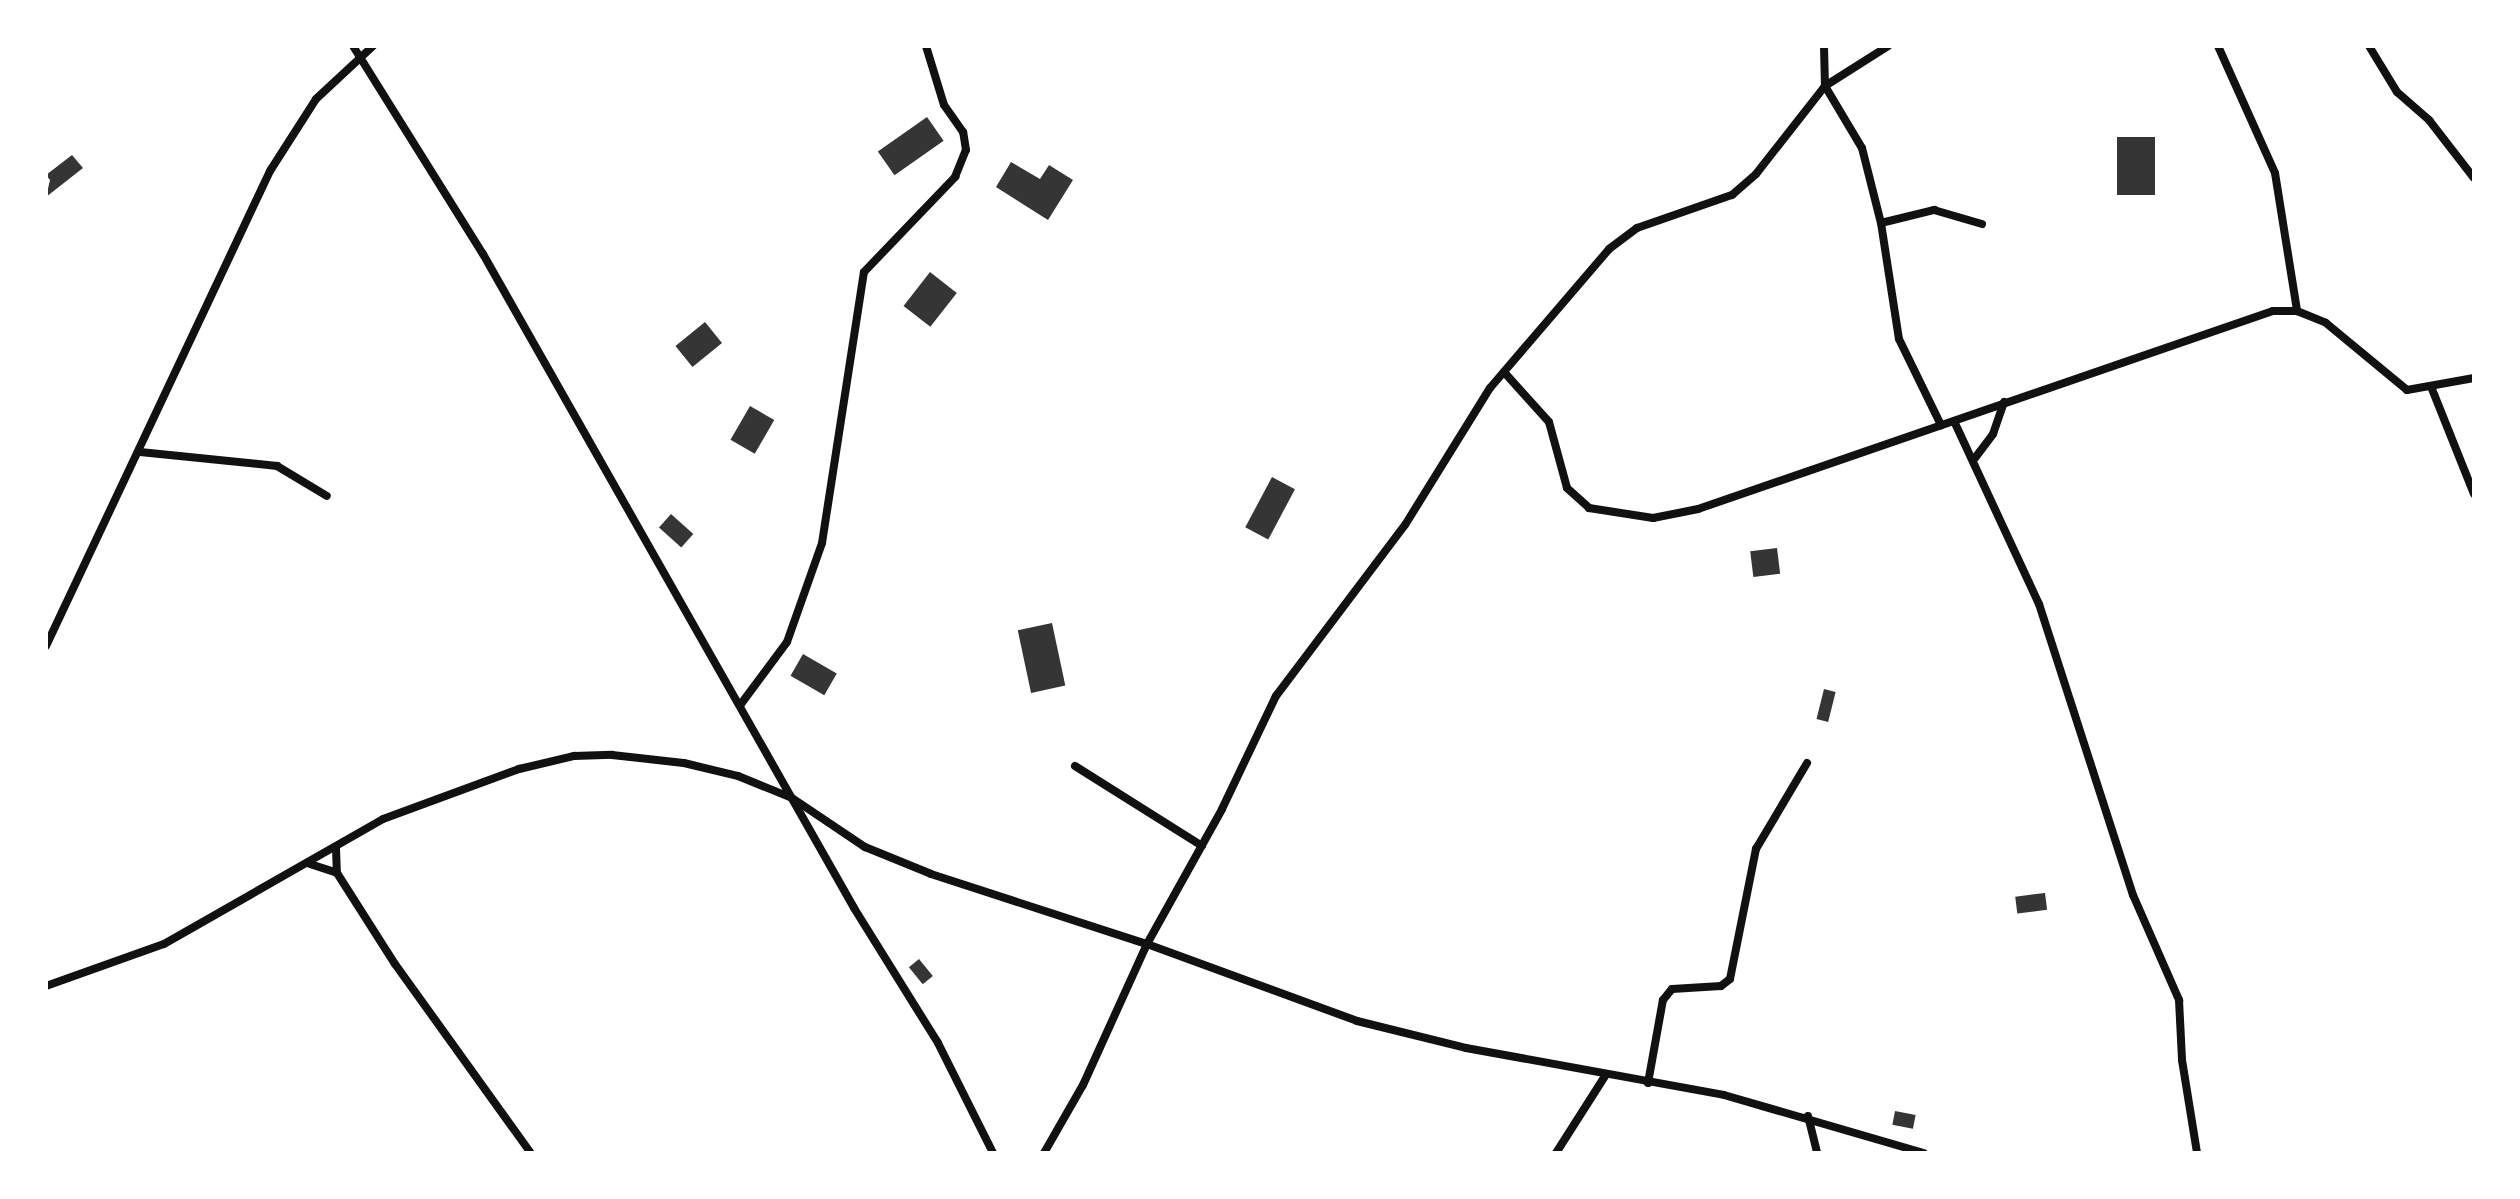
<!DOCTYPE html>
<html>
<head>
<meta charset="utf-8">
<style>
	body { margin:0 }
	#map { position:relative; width:2520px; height:1199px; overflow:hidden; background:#fff; font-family:Ubuntu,sans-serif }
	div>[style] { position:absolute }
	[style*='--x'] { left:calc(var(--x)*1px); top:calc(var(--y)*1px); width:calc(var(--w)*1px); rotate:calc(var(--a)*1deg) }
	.building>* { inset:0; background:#353535; transform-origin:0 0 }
	.minor>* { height:8px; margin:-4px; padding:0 4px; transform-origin:4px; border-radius:4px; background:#111 }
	span { translate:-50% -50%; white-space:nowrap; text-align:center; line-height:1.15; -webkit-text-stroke:8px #fff; paint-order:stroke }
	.frame { position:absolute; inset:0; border:48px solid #fff; pointer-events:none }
</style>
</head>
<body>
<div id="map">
	<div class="building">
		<i style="left:927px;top:117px;width:29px;height:60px;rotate:55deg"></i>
		<i style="left:2117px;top:137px;width:38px;height:58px"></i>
		<i style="clip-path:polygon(72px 155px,83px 168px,46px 197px,50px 180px,46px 175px)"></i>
		<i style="clip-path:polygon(1011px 162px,1040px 179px,1049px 165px,1073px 180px,1048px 220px,996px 187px)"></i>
		<i style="left:930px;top:272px;width:34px;height:43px;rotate:38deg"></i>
		<i style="left:705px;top:322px;width:27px;height:38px;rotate:51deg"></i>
		<i style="left:750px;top:406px;width:28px;height:39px;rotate:30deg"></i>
		<i style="left:1272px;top:477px;width:26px;height:57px;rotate:28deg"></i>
		<i style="left:671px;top:514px;width:30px;height:18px;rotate:42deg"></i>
		<i style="left:1777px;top:548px;width:26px;height:27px;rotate:83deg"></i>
		<i style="left:1052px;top:623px;width:64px;height:35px;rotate:78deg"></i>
		<i style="left:803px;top:654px;width:39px;height:25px;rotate:30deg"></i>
		<i style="left:1824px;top:689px;width:12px;height:31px;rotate:14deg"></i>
		<i style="left:2045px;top:893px;width:17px;height:30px;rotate:83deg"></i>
		<i style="left:919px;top:959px;width:22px;height:13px;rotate:51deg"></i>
		<i style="left:1895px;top:1111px;width:21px;height:14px;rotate:11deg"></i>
	</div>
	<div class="minor">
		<i style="--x:353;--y:46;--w:245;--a:58"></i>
		<i style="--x:483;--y:254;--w:752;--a:60.43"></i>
		<i style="--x:854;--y:908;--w:159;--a:58.1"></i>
		<i style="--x:938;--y:1043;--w:123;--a:63.4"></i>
		<i style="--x:1824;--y:46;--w:40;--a:88.6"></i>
		<i style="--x:1825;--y:86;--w:72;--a:59.2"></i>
		<i style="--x:1862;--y:148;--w:77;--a:75.8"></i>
		<i style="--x:1881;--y:223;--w:117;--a:81.2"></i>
		<i style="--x:1899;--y:339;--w:96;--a:64"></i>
		<i style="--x:2218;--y:46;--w:139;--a:65.8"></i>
		<i style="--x:2275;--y:173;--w:140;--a:80.9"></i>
		<i style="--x:2369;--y:46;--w:54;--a:58.7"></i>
		<i style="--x:2397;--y:92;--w:43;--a:41.2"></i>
		<i style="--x:2429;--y:120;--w:73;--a:52.2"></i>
		<i style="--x:1881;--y:223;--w:55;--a:-13.8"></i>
		<i style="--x:1934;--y:210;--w:50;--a:16.3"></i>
		<i style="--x:1504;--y:372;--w:67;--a:48"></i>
		<i style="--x:1549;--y:422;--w:68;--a:74.7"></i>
		<i style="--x:1567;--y:488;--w:30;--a:42"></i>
		<i style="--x:1589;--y:508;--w:65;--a:8.9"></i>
		<i style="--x:1653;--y:518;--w:46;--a:-11.3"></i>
		<i style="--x:1698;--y:509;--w:608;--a:-19"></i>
		<i style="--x:2273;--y:311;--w:24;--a:0"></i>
		<i style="--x:2297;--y:311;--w:31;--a:22"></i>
		<i style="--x:2326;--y:323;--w:105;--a:39.6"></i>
		<i style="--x:2407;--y:390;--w:68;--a:-10.2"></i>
		<i style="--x:2432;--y:389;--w:113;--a:68.2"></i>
		<i style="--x:1954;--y:421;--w:202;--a:65.1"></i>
		<i style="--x:2039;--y:604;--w:306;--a:72.1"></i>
		<i style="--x:2133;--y:895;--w:115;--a:66.3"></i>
		<i style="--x:2179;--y:1000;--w:60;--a:87.1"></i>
		<i style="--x:2182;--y:1060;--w:94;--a:80.8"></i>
		<i style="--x:140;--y:452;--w:138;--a:5.8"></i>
		<i style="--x:277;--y:466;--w:58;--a:31"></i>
		<i style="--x:1975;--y:458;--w:30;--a:-53"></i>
		<i style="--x:1993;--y:434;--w:34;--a:-71"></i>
		<i style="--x:46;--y:646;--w:525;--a:-64.75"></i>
		<i style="--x:270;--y:171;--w:85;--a:-57.4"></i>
		<i style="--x:316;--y:99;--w:78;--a:-42.9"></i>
		<i style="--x:741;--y:704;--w:77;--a:-53.4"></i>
		<i style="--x:787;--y:642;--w:105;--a:-70.5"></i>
		<i style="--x:822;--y:543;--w:274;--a:-81.2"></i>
		<i style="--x:864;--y:272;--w:132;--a:-46.2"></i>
		<i style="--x:955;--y:177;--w:29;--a:-68"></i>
		<i style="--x:966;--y:150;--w:18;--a:-99"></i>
		<i style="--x:963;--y:132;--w:33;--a:-125"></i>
		<i style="--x:944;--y:105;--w:62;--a:-107"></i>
		<i style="--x:1075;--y:766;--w:150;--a:32.2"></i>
		<i style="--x:336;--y:848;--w:25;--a:88"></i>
		<i style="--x:337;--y:873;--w:108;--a:57.5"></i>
		<i style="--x:395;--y:964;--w:233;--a:54.3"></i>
		<i style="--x:310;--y:864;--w:28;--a:18"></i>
		<i style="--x:46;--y:986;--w:125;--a:-19.6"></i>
		<i style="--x:164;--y:944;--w:252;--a:-29.7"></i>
		<i style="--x:383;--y:819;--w:145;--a:-20.2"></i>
		<i style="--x:519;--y:769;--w:57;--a:-13.3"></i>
		<i style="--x:574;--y:756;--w:38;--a:-2"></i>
		<i style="--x:612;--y:755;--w:72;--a:6.3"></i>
		<i style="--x:684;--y:763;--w:56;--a:13.5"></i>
		<i style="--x:738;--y:776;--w:58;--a:22.2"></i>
		<i style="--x:792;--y:798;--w:88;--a:33.9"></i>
		<i style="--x:865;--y:847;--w:71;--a:22.2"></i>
		<i style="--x:931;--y:874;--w:227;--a:18"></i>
		<i style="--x:1147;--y:944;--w:224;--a:20.1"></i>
		<i style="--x:1357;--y:1021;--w:112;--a:13.9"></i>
		<i style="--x:1466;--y:1048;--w:262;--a:10.3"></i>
		<i style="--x:1724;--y:1095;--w:208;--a:16.2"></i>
		<i style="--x:1648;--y:1083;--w:84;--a:-79.8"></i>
		<i style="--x:1663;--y:1000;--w:14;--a:-51"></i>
		<i style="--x:1672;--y:989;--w:49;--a:-3.5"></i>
		<i style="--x:1721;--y:986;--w:11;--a:-38"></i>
		<i style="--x:1730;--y:979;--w:133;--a:-78.7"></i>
		<i style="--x:1756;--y:849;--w:100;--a:-59.3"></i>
		<i style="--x:1808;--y:1116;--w:38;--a:76"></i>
		<i style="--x:1044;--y:1153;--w:78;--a:-60.2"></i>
		<i style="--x:1083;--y:1085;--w:155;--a:-65.6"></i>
		<i style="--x:1147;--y:944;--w:154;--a:-60.9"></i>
		<i style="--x:1222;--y:809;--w:125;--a:-64.5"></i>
		<i style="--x:1276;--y:696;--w:214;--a:-53"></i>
		<i style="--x:1405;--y:525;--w:161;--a:-58.2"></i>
		<i style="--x:1490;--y:388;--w:183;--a:-49.4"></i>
		<i style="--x:1609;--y:249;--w:35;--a:-37"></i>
		<i style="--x:1637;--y:228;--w:101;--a:-19.2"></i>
		<i style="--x:1732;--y:195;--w:32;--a:-41"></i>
		<i style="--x:1756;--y:174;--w:112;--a:-51.9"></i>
		<i style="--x:1825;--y:86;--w:75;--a:-32.4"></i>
		<i style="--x:1556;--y:1153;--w:91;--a:-57.5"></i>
	</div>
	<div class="frame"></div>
</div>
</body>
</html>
